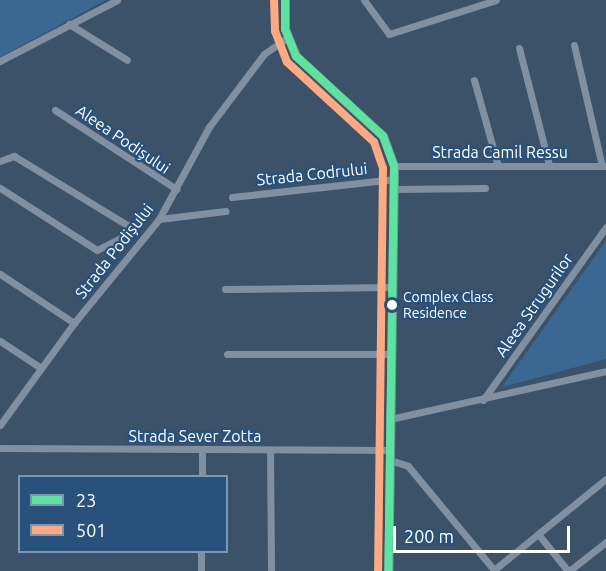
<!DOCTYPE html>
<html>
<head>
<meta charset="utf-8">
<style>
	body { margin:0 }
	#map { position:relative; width:606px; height:571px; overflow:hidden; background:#3b5269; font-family:Ubuntu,sans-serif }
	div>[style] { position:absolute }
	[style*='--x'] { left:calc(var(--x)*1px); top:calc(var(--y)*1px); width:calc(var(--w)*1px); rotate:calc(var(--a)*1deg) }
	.green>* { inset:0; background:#3b6893 }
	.minor>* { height:7px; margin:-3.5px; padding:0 3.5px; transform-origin:3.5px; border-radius:3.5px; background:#8090a0 }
	.major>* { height:9px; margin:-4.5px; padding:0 4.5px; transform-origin:4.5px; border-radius:4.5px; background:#7e8e9f }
	.bus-1>* { height:8px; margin:-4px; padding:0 4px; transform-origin:4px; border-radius:4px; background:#5ae49d }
	.bus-2>* { height:8px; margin:-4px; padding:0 4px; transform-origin:4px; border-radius:4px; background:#ffa980 }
	.dots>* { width:16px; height:16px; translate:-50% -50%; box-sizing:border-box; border:3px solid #28527c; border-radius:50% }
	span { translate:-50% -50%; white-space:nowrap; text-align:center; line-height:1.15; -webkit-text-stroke:4.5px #28527c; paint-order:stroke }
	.bus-label { font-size:14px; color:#fff }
	.left { translate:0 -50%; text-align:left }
	.street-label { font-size:16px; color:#fff }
	.legend { position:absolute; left:18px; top:475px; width:210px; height:78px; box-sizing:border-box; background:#28527c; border:2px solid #7e97b0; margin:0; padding:8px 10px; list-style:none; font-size:18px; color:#fff }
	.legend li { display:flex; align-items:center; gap:12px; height:30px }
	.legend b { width:30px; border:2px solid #7e97b0 }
	.scale { position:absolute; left:393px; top:526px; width:177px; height:27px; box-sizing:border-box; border:3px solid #fff; border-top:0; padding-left:8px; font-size:18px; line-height:21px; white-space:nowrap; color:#fff; -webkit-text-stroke:4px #28527c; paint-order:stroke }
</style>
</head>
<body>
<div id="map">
	<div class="green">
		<i style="clip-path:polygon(0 0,106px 0,0 57px)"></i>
		<i style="clip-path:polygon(606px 241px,606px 359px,502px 387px)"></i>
	</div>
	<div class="minor">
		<i style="--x:364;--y:0;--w:42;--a:53.7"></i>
		<i style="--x:389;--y:34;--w:112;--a:-17.6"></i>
		<i style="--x:69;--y:24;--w:68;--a:31.8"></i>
		<i style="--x:574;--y:45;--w:124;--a:77"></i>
		<i style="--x:519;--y:48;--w:121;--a:75.6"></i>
		<i style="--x:0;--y:61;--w:132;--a:-27.5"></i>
		<i style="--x:474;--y:80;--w:89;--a:74.4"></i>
		<i style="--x:55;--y:110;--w:145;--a:33.1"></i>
		<i style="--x:0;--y:161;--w:15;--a:-20"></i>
		<i style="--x:14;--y:156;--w:132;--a:31.4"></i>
		<i style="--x:127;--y:225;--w:9;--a:69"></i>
		<i style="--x:394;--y:166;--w:212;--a:0"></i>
		<i style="--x:0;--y:188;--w:115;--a:32.6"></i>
		<i style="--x:97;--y:250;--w:37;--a:-27"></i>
		<i style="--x:395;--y:189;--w:90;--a:-0.6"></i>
		<i style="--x:232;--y:197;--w:164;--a:-6.3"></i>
		<i style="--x:159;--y:219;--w:67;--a:-6.8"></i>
		<i style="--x:0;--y:274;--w:89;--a:33.5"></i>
		<i style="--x:225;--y:289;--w:166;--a:-0.7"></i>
		<i style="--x:0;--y:341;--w:49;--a:33.4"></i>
		<i style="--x:227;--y:354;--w:163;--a:0"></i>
		<i style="--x:483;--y:400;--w:212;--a:-54.6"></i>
		<i style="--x:390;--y:419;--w:221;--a:-12.5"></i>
		<i style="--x:0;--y:425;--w:126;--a:-54"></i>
		<i style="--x:74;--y:323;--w:134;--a:-50.7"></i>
		<i style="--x:159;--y:219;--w:105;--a:-61.5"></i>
		<i style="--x:209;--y:127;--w:91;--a:-53"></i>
		<i style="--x:264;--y:54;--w:29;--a:-35"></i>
		<i style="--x:0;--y:448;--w:390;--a:0.3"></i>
		<i style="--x:270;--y:450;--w:121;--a:89.5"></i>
		<i style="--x:390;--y:460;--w:19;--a:18"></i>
		<i style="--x:408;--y:466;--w:136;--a:50.4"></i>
		<i style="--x:202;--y:476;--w:27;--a:-90"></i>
		<i style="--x:538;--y:534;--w:87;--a:-39"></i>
		<i style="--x:494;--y:570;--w:57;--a:-39.3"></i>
		<i style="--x:538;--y:534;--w:48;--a:51"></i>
		<i style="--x:201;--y:571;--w:19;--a:-90"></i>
		<i style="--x:569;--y:571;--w:47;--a:-38.1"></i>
	</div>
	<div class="major">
		<i style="--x:285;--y:0;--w:29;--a:90"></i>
		<i style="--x:285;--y:29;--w:29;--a:68"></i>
		<i style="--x:296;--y:56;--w:118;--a:42.6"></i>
		<i style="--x:383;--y:136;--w:32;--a:70"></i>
		<i style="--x:394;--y:166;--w:405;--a:90.8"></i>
	</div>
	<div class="bus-1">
		<i style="--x:285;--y:0;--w:29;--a:90"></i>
		<i style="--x:285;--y:29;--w:29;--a:68"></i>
		<i style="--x:296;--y:56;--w:118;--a:42.6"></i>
		<i style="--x:383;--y:136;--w:32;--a:70"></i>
		<i style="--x:394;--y:166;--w:405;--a:90.8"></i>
	</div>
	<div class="bus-2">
		<i style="--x:274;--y:0;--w:31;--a:88"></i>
		<i style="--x:275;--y:31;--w:33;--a:69"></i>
		<i style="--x:287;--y:62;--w:118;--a:42.6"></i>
		<i style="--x:374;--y:142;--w:28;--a:71"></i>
		<i style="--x:383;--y:168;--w:403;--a:90.7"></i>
	</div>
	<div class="dots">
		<i style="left:392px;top:305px;background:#fff"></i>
	</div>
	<div class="bus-label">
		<span class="left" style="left:403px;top:305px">Complex Class<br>Residence</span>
	</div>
	<div class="street-label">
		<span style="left:123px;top:139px;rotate:34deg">Aleea Podișului</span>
		<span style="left:500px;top:152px">Strada Camil Ressu</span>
		<span style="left:312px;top:174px;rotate:-6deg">Strada Codrului</span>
		<span style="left:114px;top:251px;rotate:-52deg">Strada Podișului</span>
		<span style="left:534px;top:305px;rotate:-55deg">Aleea Strugurilor</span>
		<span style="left:195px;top:436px">Strada Sever Zotta</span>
	</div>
	<ul class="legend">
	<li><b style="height:8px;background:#5ae49d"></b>23</li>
	<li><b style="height:8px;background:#ffa980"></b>501</li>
	</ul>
	<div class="scale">200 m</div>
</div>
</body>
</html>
